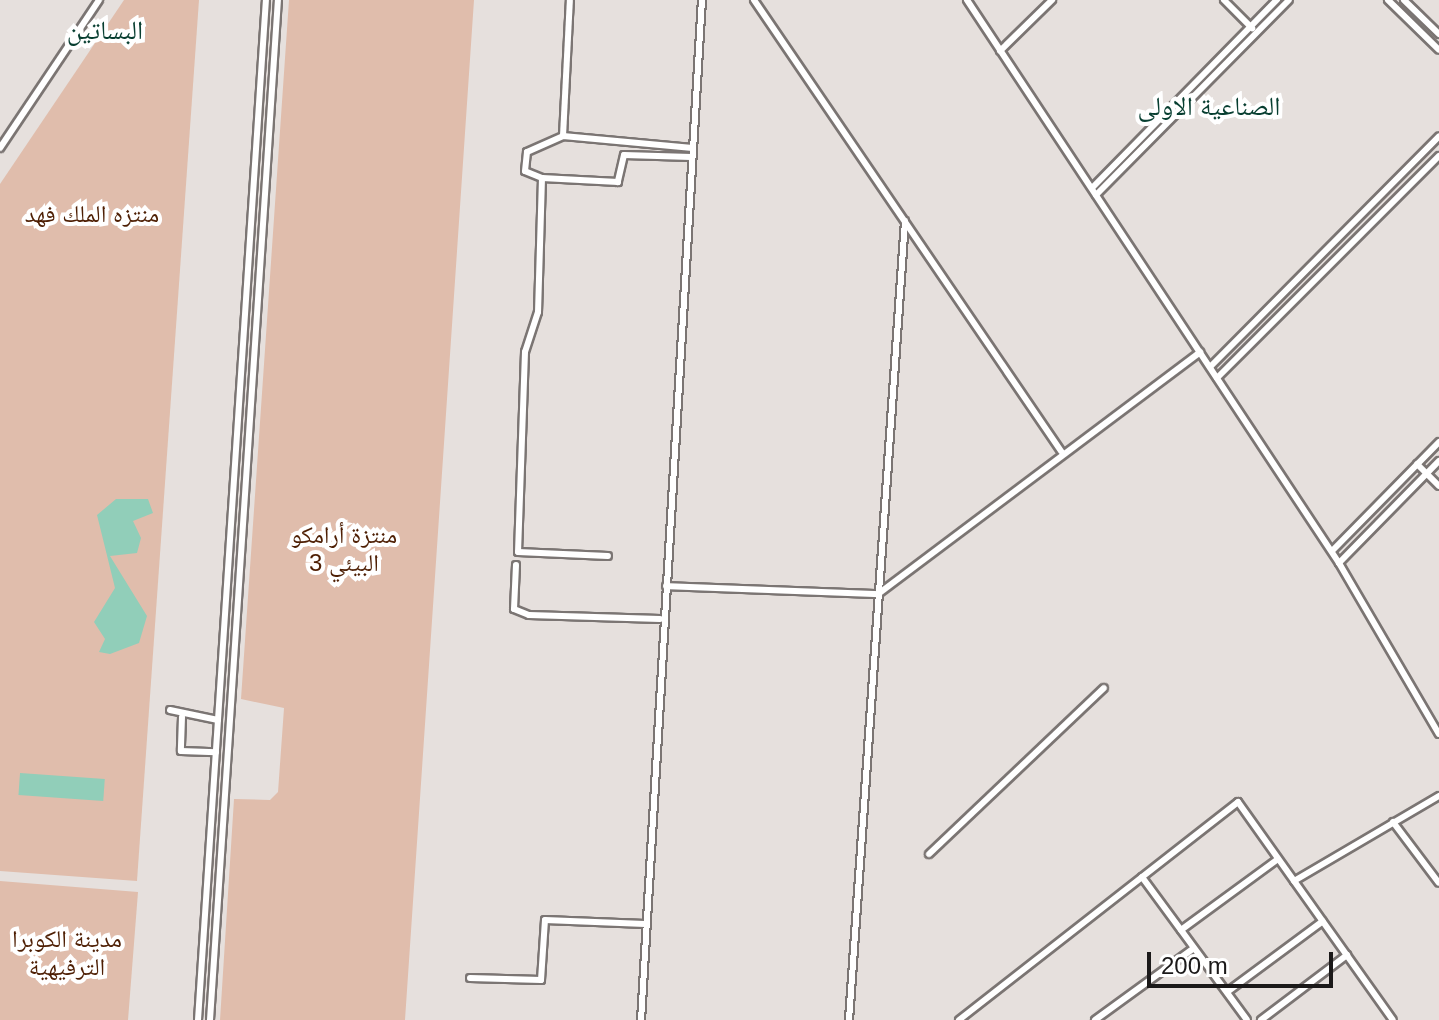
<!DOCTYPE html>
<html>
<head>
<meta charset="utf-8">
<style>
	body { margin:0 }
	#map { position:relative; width:1439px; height:1020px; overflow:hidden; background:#e6e0dd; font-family:Helvetica,"Noto Naskh Arabic",sans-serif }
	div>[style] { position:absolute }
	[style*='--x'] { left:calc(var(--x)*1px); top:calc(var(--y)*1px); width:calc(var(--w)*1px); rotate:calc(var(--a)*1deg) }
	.green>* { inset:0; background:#e0bdac }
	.water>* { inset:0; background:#91ceb9; transform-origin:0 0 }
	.roads { filter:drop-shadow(2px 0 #7b7573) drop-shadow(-2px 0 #7b7573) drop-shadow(0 2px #7b7573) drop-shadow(0 -2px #7b7573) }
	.minor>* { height:6px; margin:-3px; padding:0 3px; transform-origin:3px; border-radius:3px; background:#fff }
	span { translate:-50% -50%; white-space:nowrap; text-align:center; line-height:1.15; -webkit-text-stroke:8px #fff; paint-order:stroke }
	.park-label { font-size:24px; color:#4e1f04 }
	.neighbourhood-label { font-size:26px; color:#073e30 }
	.scale { position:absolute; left:1147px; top:952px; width:186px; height:36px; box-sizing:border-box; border:4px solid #1b1919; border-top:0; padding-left:10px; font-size:24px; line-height:28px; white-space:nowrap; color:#1b1919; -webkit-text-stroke:6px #fff; paint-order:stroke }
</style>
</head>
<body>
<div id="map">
	<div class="green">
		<i style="clip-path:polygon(124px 0,199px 0,137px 881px,0 871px,0 184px)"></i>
		<i style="clip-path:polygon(289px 0,474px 0,405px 1020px,220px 1020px,234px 799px,270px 800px,278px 792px,284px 708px,241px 699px)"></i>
		<i style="clip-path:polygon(0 881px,138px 892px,128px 1020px,0 1020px)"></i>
	</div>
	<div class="water">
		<i style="clip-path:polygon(116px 499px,148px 499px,153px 513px,133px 521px,141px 538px,137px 553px,110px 556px,147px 616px,139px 643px,110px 654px,99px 652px,105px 639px,94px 622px,115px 588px,97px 515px)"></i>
		<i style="left:20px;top:773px;width:85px;height:22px;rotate:4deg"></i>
	</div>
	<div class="roads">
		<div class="minor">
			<i style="--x:754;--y:0;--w:546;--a:55.76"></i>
			<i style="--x:967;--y:0;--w:675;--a:56.55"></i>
			<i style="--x:1339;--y:563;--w:198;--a:59.7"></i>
			<i style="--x:1224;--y:0;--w:40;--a:45"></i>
			<i style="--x:1388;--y:0;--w:71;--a:44.4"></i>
			<i style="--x:1404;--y:0;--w:49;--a:44.2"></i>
			<i style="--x:1000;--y:51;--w:73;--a:-44.4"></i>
			<i style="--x:563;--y:136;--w:136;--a:-87.1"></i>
			<i style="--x:0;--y:148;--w:178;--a:-56.2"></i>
			<i style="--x:691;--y:157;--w:67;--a:-178.3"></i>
			<i style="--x:624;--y:155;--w:28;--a:103"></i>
			<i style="--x:618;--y:182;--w:76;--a:-177"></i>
			<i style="--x:542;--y:178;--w:18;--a:-158"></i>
			<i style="--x:525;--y:171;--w:19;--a:-84"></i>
			<i style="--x:527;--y:152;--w:39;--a:-24"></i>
			<i style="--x:563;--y:136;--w:130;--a:5.3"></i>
			<i style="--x:542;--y:178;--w:134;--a:91.7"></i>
			<i style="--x:538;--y:312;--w:42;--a:108"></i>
			<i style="--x:525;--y:352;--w:200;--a:92"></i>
			<i style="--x:518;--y:552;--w:90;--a:2.5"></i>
			<i style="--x:1092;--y:188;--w:264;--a:-45.5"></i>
			<i style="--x:1096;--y:195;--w:274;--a:-45.3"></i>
			<i style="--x:1210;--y:367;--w:325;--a:-45.2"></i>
			<i style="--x:1217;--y:378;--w:314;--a:-45"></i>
			<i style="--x:1417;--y:464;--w:31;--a:45"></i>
			<i style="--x:1332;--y:551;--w:153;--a:-45.5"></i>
			<i style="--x:1339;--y:563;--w:143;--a:-45.6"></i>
			<i style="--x:516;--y:565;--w:44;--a:92.6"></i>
			<i style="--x:514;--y:609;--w:16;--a:22"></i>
			<i style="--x:529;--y:615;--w:131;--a:1.7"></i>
			<i style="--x:666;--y:586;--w:212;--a:2.2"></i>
			<i style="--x:878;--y:594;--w:403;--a:-36.9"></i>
			<i style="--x:170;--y:710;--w:49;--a:11.8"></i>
			<i style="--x:182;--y:717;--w:34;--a:92"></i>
			<i style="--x:181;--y:751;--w:35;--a:2"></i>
			<i style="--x:1393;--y:822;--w:76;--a:53"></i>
			<i style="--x:929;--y:854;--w:241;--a:-43.5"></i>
			<i style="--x:1142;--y:877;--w:177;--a:53.7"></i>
			<i style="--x:1294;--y:881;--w:168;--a:-30.4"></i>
			<i style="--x:1181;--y:930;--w:120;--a:-36.2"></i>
			<i style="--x:470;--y:978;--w:71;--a:1.6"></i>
			<i style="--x:541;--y:980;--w:60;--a:-86.2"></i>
			<i style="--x:545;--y:920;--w:100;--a:2.3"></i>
			<i style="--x:1227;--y:992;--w:119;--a:-36.5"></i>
			<i style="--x:198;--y:1020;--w:1022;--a:-86.19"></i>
			<i style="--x:210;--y:1020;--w:1022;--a:-86.19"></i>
			<i style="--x:641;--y:1020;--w:1022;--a:-86.58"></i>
			<i style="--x:849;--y:1020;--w:801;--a:-85.99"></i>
			<i style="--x:959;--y:1020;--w:354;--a:-38"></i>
			<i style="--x:1238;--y:802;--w:267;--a:54.6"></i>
			<i style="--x:1095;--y:1020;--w:122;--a:-36"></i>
			<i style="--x:1261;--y:1020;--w:108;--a:-37.1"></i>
		</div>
	</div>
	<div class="park-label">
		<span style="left:92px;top:214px">منتزه الملك فهد</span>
		<span style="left:344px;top:549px">منتزة أرامكو<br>البيئي 3</span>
		<span style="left:67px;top:953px">مدينة الكوبرا<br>الترفيهية</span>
	</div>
	<div class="neighbourhood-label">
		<span style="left:105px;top:31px">البساتين</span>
		<span style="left:1209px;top:107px">الصناعية الاولى</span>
	</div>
	<div class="scale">200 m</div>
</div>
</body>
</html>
